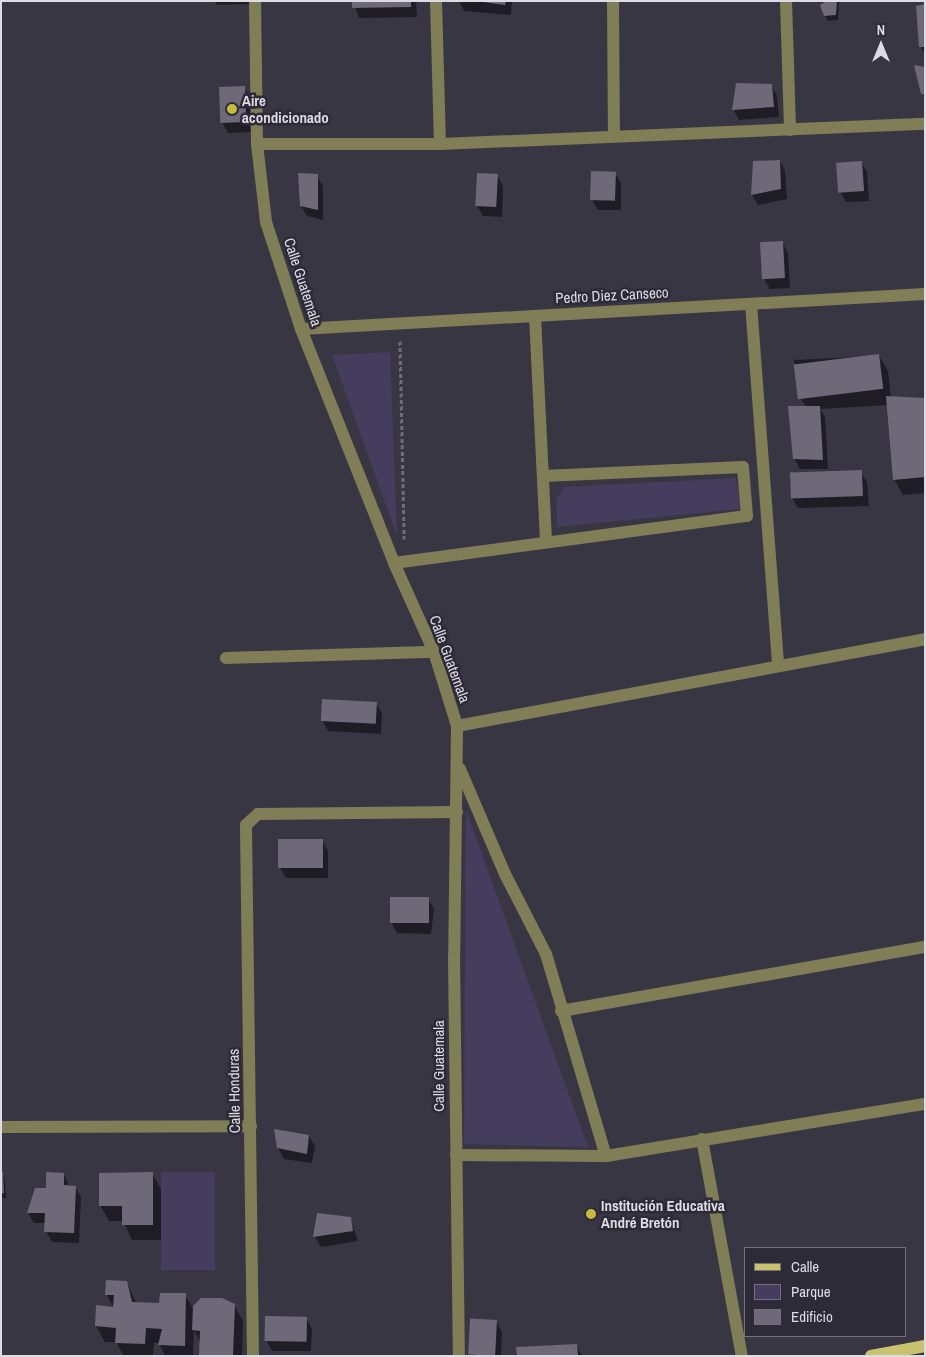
<!DOCTYPE html>
<html>
<head>
<meta charset="utf-8">
<style>
	body { margin:0 }
	#map { position:relative; width:926px; height:1357px; overflow:hidden; background:#393644; font-family:"Archivo Narrow",sans-serif }
	div>[style] { position:absolute }
	[style*='--x'] { left:calc(var(--x)*1px); top:calc(var(--y)*1px); width:calc(var(--w)*1px); rotate:calc(var(--a)*1deg) }
	.green>* { inset:0; background:#453d5d; transform-origin:0 0 }
	.shadow>* { inset:0; background:#0007 }
	.building>* { inset:0; background:#6d6979; transform-origin:0 0 }
	.path>* { height:3px; margin-top:-1.5px; transform-origin:0; background:repeating-linear-gradient(90deg,#706d7a 0 4px,transparent 0 6.5px) }
	.minor>* { height:12px; margin:-6px; padding:0 6px; transform-origin:6px; border-radius:6px; background:#807e57 }
	.major>* { height:12px; margin:-6px; padding:0 6px; transform-origin:6px; border-radius:6px; background:#c9c26f }
	.dots>* { width:14px; height:14px; translate:-50% -50%; box-sizing:border-box; border:2px solid #2e2b39; border-radius:50% }
	span { translate:-50% -50%; white-space:nowrap; text-align:center; line-height:1.15; -webkit-text-stroke:5px #2e2b39; paint-order:stroke }
	.poi-label { font-size:15px; color:#dddbe4; font-weight:700 }
	.left { translate:0 -50%; text-align:left }
	.street-label { font-size:15px; color:#dddbe4 }
	.frame { position:absolute; inset:0; border:2px solid #dddbe4; pointer-events:none }
	.legend { position:absolute; left:744px; top:1247px; width:162px; height:90px; box-sizing:border-box; background:#2e2b39; border:1px solid #74717d; margin:0; padding:6px 9px; list-style:none; font-size:15px; color:#dddbe4 }
	.legend li { display:flex; align-items:center; gap:10px; height:25px }
	.legend b { width:25px; border:1px solid #74717d }
	.north { position:absolute; left:856px; top:20px; width:50px; height:50px; -webkit-text-stroke:4px #2e2b39; paint-order:stroke; rotate:0deg; font-size:14px; font-weight:700; line-height:20px; text-align:center; color:#dddbe4 }
	.north::after { content:''; display:block; margin:auto; width:18px; height:22px; background:#dddbe4; clip-path:polygon(50% 0,100% 100%,50% 72%,0 100%) }
</style>
</head>
<body>
<div id="map">
	<div class="green">
		<i style="clip-path:polygon(390px 352px,397px 536px,332px 355px)"></i>
		<i style="clip-path:polygon(736px 478px,740px 509px,557px 527px,556px 499px,565px 487px)"></i>
		<i style="clip-path:polygon(466px 810px,588px 1147px,464px 1144px)"></i>
		<i style="left:161px;top:1172px;width:54px;height:98px"></i>
	</div>
	<div class="shadow">
		<i style="clip-path:polygon(215px 1px,249px 1px,249px 4px,217px 5px)"></i>
		<i style="clip-path:polygon(353px 1px,416px 1px,417px 17px,359px 18px)"></i>
		<i style="clip-path:polygon(459px 1px,512px 1px,511px 15px,464px 11px)"></i>
		<i style="clip-path:polygon(829px 1px,839px 1px,838px 20px,828px 21px,825px 16px)"></i>
		<i style="clip-path:polygon(925px 5px,925px 54px,921px 47px)"></i>
		<i style="clip-path:polygon(771px 85px,777px 96px,779px 117px,739px 120px,733px 109px)"></i>
		<i style="clip-path:polygon(244px 87px,250px 97px,251px 132px,228px 133px,222px 122px)"></i>
		<i style="clip-path:polygon(780px 161px,785px 171px,787px 199px,758px 205px,752px 195px,754px 162px)"></i>
		<i style="clip-path:polygon(861px 162px,867px 172px,869px 201px,846px 202px,840px 192px,838px 164px)"></i>
		<i style="clip-path:polygon(615px 173px,621px 183px,621px 210px,598px 210px,592px 200px)"></i>
		<i style="clip-path:polygon(497px 175px,503px 186px,502px 217px,483px 216px,477px 206px)"></i>
		<i style="clip-path:polygon(317px 176px,323px 186px,323px 220px,307px 216px,301px 206px)"></i>
		<i style="clip-path:polygon(782px 242px,788px 253px,790px 288px,770px 289px,764px 279px)"></i>
		<i style="clip-path:polygon(879px 356px,888px 371px,891px 398px,925px 402px,925px 493px,903px 495px,894px 479px,888px 405px,820px 409px,825px 417px,828px 469px,800px 469px,794px 458px,806px 407px,798px 394px,794px 360px)"></i>
		<i style="clip-path:polygon(861px 472px,867px 482px,869px 506px,798px 508px,792px 498px,791px 473px)"></i>
		<i style="clip-path:polygon(376px 703px,382px 713px,381px 734px,328px 731px,322px 720px)"></i>
		<i style="clip-path:polygon(322px 840px,328px 851px,328px 878px,286px 878px,280px 868px)"></i>
		<i style="clip-path:polygon(428px 899px,434px 909px,431px 934px,397px 933px,391px 922px)"></i>
		<i style="clip-path:polygon(309px 1136px,315px 1146px,312px 1163px,284px 1159px,278px 1148px)"></i>
		<i style="clip-path:polygon(1px 1173px,5px 1178px,6px 1198px,1px 1198px)"></i>
		<i style="clip-path:polygon(64px 1174px,69px 1186px,75px 1187px,81px 1197px,79px 1243px,52px 1242px,46px 1231px,46px 1223px,34px 1223px,28px 1213px)"></i>
		<i style="clip-path:polygon(152px 1174px,161px 1189px,161px 1240px,132px 1240px,123px 1221px,109px 1221px,100px 1205px)"></i>
		<i style="clip-path:polygon(350px 1218px,358px 1241px,321px 1247px,315px 1237px)"></i>
		<i style="clip-path:polygon(126px 1282px,137px 1304px,161px 1304px,185px 1295px,194px 1310px,234px 1305px,243px 1321px,242px 1356px,200px 1356px,200px 1342px,194px 1330px,193px 1356px,165px 1356px,159px 1343px,154px 1343px,153px 1356px,124px 1356px,116px 1342px,105px 1342px,96px 1326px,97px 1307px,114px 1308px,106px 1294px)"></i>
		<i style="clip-path:polygon(306px 1318px,312px 1329px,311px 1351px,272px 1351px,266px 1340px)"></i>
		<i style="clip-path:polygon(496px 1321px,502px 1332px,501px 1356px,470px 1356px)"></i>
		<i style="clip-path:polygon(576px 1345px,582px 1356px,518px 1356px)"></i>
	</div>
	<div class="building">
		<i style="clip-path:polygon(352px 1px,411px 1px,411px 7px,352px 8px)"></i>
		<i style="clip-path:polygon(476px 1px,506px 1px,505px 5px)"></i>
		<i style="clip-path:polygon(827px 1px,837px 1px,836px 15px,824px 16px,820px 5px)"></i>
		<i style="clip-path:polygon(925px 4px,925px 47px,919px 47px,916px 6px)"></i>
		<i style="clip-path:polygon(914px 65px,925px 67px,925px 94px,921px 94px)"></i>
		<i style="clip-path:polygon(736px 83px,772px 84px,774px 107px,732px 110px)"></i>
		<i style="left:245px;top:86px;width:36px;height:26px;rotate:88deg"></i>
		<i style="clip-path:polygon(780px 160px,781px 189px,751px 195px,753px 161px)"></i>
		<i style="left:862px;top:161px;width:30px;height:26px;rotate:86deg"></i>
		<i style="left:591px;top:171px;width:25px;height:29px;rotate:2deg"></i>
		<i style="clip-path:polygon(298px 173px,318px 174px,318px 210px,300px 206px)"></i>
		<i style="left:477px;top:173px;width:21px;height:33px;rotate:3deg"></i>
		<i style="left:783px;top:241px;width:37px;height:23px;rotate:87deg"></i>
		<i style="left:879px;top:354px;width:35px;height:86px;rotate:83deg"></i>
		<i style="clip-path:polygon(886px 396px,924px 398px,925px 477px,893px 480px)"></i>
		<i style="clip-path:polygon(788px 406px,820px 406px,823px 460px,793px 459px)"></i>
		<i style="left:862px;top:470px;width:26px;height:72px;rotate:88deg"></i>
		<i style="left:322px;top:699px;width:55px;height:22px;rotate:3deg"></i>
		<i style="left:278px;top:839px;width:45px;height:29px"></i>
		<i style="left:390px;top:897px;width:39px;height:26px"></i>
		<i style="clip-path:polygon(274px 1129px,309px 1135px,307px 1154px,277px 1148px)"></i>
		<i style="clip-path:polygon(1px 1172px,3px 1172px,4px 1193px,1px 1194px)"></i>
		<i style="clip-path:polygon(46px 1172px,64px 1173px,64px 1185px,76px 1186px,74px 1233px,44px 1232px,45px 1213px,27px 1213px,35px 1188px,46px 1188px)"></i>
		<i style="clip-path:polygon(153px 1172px,153px 1225px,122px 1225px,122px 1206px,99px 1206px,99px 1173px)"></i>
		<i style="clip-path:polygon(317px 1213px,351px 1217px,353px 1231px,313px 1237px)"></i>
		<i style="clip-path:polygon(106px 1280px,127px 1281px,132px 1302px,159px 1303px,160px 1293px,186px 1293px,185px 1346px,158px 1345px,162px 1329px,146px 1328px,145px 1344px,115px 1343px,116px 1328px,95px 1326px,96px 1305px,113px 1307px,114px 1295px,105px 1295px)"></i>
		<i style="clip-path:polygon(201px 1298px,222px 1298px,235px 1304px,233px 1356px,199px 1356px,200px 1331px,192px 1330px,193px 1306px)"></i>
		<i style="left:265px;top:1316px;width:42px;height:25px;rotate:1deg"></i>
		<i style="left:497px;top:1320px;width:36px;height:27px;rotate:93deg"></i>
		<i style="clip-path:polygon(577px 1344px,578px 1356px,517px 1356px,516px 1347px)"></i>
	</div>
	<div class="path">
		<i style="--x:400;--y:341;--w:198;--a:88.8"></i>
	</div>
	<div class="minor">
		<i style="--x:255;--y:1;--w:143;--a:89.2"></i>
		<i style="--x:257;--y:144;--w:79;--a:83.4"></i>
		<i style="--x:266;--y:222;--w:113;--a:71.9"></i>
		<i style="--x:301;--y:329;--w:252;--a:68.3"></i>
		<i style="--x:394;--y:563;--w:98;--a:65.8"></i>
		<i style="--x:434;--y:652;--w:77;--a:72.7"></i>
		<i style="--x:457;--y:726;--w:231;--a:90.7"></i>
		<i style="--x:454;--y:957;--w:399;--a:89.3"></i>
		<i style="--x:436;--y:1;--w:143;--a:88.4"></i>
		<i style="--x:613;--y:1;--w:135;--a:89.6"></i>
		<i style="--x:786;--y:1;--w:129;--a:88.2"></i>
		<i style="--x:257;--y:144;--w:183;--a:0"></i>
		<i style="--x:440;--y:144;--w:485;--a:-2.4"></i>
		<i style="--x:751;--y:304;--w:363;--a:85.7"></i>
		<i style="--x:535;--y:316;--w:226;--a:87.2"></i>
		<i style="--x:301;--y:329;--w:625;--a:-3.21"></i>
		<i style="--x:394;--y:563;--w:356;--a:-7.6"></i>
		<i style="--x:747;--y:516;--w:49;--a:-94.7"></i>
		<i style="--x:743;--y:467;--w:200;--a:177.4"></i>
		<i style="--x:226;--y:658;--w:208;--a:-1.7"></i>
		<i style="--x:457;--y:726;--w:476;--a:-10.5"></i>
		<i style="--x:460;--y:769;--w:114;--a:66.8"></i>
		<i style="--x:505;--y:874;--w:90;--a:62.9"></i>
		<i style="--x:546;--y:954;--w:211;--a:73.5"></i>
		<i style="--x:561;--y:1011;--w:370;--a:-10"></i>
		<i style="--x:1;--y:1127;--w:250;--a:-0.2"></i>
		<i style="--x:702;--y:1139;--w:221;--a:79.6"></i>
		<i style="--x:456;--y:1155;--w:150;--a:0.4"></i>
		<i style="--x:606;--y:1156;--w:323;--a:-9.3"></i>
		<i style="--x:253;--y:1356;--w:531;--a:-90.76"></i>
		<i style="--x:246;--y:825;--w:16;--a:-43"></i>
		<i style="--x:258;--y:814;--w:199;--a:-0.6"></i>
	</div>
	<div class="major">
		<i style="--x:871;--y:1356;--w:55;--a:-10.5"></i>
	</div>
	<div class="dots">
		<i style="left:232px;top:109px;background:#c6bb3c"></i>
		<i style="left:591px;top:1214px;background:#c6bb3c"></i>
	</div>
	<div class="poi-label">
		<span class="left" style="left:242px;top:109px">Aire<br>acondicionado</span>
		<span class="left" style="left:601px;top:1214px">Institución Educativa<br>André Bretón</span>
	</div>
	<div class="street-label">
		<span style="left:303px;top:282px;rotate:72deg">Calle Guatemala</span>
		<span style="left:612px;top:295px;rotate:-3deg">Pedro Diez Canseco</span>
		<span style="left:450px;top:659px;rotate:70deg">Calle Guatemala</span>
		<span style="left:439px;top:1066px;rotate:-90deg">Calle Guatemala</span>
		<span style="left:234px;top:1091px;rotate:-91deg">Calle Honduras</span>
	</div>
	<div class="frame"></div>
	<ul class="legend">
	<li><b style="height:6px;background:#c9c26f"></b>Calle</li>
	<li><b style="height:14px;background:#453d5d"></b>Parque</li>
	<li><b style="height:14px;background:#6d6979"></b>Edificio</li>
	</ul>
	<div class="north">N</div>
</div>
</body>
</html>
